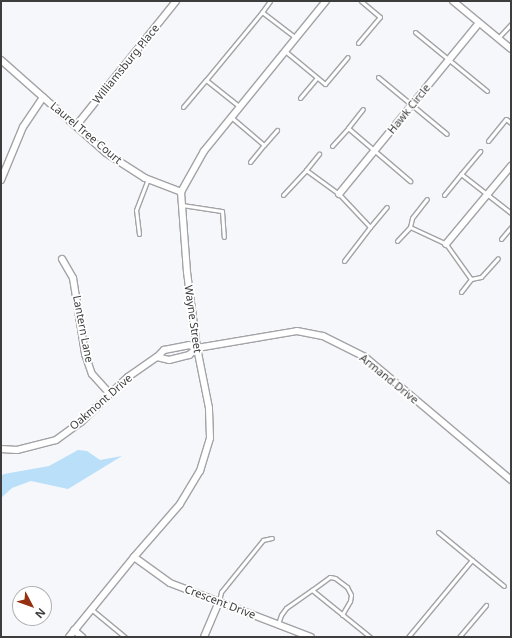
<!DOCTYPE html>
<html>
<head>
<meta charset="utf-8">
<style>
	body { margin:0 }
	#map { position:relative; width:512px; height:638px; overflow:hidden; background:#f6f7fb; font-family:"Noto Sans",sans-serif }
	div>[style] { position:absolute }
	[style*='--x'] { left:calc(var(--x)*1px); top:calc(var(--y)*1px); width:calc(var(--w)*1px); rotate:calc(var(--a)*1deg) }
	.water>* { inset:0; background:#b9dff9 }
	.roads { filter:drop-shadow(1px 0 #a3a3a7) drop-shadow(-1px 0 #a3a3a7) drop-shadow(0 1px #a3a3a7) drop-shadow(0 -1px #a3a3a7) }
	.lane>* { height:3px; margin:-1.5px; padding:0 1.5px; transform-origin:1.5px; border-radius:1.5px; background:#fff }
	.street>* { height:6px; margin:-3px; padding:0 3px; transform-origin:3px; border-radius:3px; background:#fff }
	span { translate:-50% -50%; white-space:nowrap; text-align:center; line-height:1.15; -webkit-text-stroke:3.5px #fff; paint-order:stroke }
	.street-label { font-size:11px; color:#3d3d3e }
	.frame { position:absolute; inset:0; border:2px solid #3d3d3e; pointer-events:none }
	.north { position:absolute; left:12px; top:586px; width:40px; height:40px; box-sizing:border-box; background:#fff; border:1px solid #b1b1b2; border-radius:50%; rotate:131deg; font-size:11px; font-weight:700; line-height:16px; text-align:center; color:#3d3d3e }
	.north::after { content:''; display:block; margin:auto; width:14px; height:18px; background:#962f10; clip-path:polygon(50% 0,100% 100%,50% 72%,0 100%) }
</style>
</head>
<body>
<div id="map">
	<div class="water">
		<i style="clip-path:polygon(78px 450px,87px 451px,100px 460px,122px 456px,68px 489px,31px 481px,12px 488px,1px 498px,1px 476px,4px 474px,49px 466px)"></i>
	</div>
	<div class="roads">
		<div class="lane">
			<i style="--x:270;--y:1;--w:14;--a:126"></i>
			<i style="--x:262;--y:12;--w:43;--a:37.4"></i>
			<i style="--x:415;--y:32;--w:93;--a:39.3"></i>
			<i style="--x:498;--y:38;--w:19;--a:-47"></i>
			<i style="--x:358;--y:43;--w:34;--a:-50"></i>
			<i style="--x:380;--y:17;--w:25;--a:-140"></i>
			<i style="--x:285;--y:51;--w:52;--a:39.5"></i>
			<i style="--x:325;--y:84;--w:35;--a:-50"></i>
			<i style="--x:378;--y:77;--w:89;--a:39.6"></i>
			<i style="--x:206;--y:80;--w:88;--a:-50.5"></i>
			<i style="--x:300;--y:98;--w:26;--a:-50"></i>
			<i style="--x:183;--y:107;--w:35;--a:-50"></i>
			<i style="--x:206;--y:80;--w:43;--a:38.5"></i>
			<i style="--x:231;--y:117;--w:43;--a:40.3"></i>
			<i style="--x:264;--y:145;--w:20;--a:-49"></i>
			<i style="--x:348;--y:128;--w:24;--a:-52"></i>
			<i style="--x:488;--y:141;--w:28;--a:-51"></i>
			<i style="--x:506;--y:119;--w:6;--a:39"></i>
			<i style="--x:332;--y:146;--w:24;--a:-48"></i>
			<i style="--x:348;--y:128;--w:82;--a:40.5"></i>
			<i style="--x:250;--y:162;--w:22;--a:-51"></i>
			<i style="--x:306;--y:170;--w:21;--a:-51"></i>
			<i style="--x:461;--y:174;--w:30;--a:-50"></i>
			<i style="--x:283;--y:195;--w:34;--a:-47"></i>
			<i style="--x:306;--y:170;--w:41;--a:36"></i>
			<i style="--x:339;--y:194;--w:45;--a:46.8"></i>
			<i style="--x:370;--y:227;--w:26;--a:-50"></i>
			<i style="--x:444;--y:195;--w:27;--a:-51"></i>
			<i style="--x:461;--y:174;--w:63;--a:38"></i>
			<i style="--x:182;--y:205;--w:40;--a:8.5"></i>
			<i style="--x:222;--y:211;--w:26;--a:86"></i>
			<i style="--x:410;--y:227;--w:9;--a:-77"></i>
			<i style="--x:412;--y:218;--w:24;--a:-52"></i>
			<i style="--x:139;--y:234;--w:24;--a:-97"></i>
			<i style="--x:136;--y:210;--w:33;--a:-69"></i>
			<i style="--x:501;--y:239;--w:16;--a:-50"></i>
			<i style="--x:397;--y:241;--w:19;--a:-47"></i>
			<i style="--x:410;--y:227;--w:40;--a:25"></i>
			<i style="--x:446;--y:244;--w:43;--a:54.5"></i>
			<i style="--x:471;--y:279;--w:10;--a:-11"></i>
			<i style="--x:481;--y:277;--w:25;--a:-48"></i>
			<i style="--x:344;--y:261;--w:43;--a:-52.6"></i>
			<i style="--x:461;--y:292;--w:16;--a:-52"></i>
			<i style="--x:472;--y:560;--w:41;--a:39.1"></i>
			<i style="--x:312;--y:590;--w:22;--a:-36"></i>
			<i style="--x:330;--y:577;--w:5;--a:11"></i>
			<i style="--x:335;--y:578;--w:15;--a:37"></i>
			<i style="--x:347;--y:587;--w:9;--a:63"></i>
			<i style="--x:351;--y:595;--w:6;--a:99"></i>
			<i style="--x:350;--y:601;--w:16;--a:120"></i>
			<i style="--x:219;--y:602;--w:10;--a:-79"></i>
			<i style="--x:221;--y:592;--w:67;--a:-51.1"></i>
			<i style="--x:263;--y:540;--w:9;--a:-13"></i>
			<i style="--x:91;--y:609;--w:44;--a:39.5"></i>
			<i style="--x:278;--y:624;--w:9;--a:-72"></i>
			<i style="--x:281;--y:615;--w:9;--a:-54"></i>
			<i style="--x:286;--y:608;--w:32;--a:-35"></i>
			<i style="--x:312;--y:590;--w:75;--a:39"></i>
			<i style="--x:408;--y:637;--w:100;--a:-50.3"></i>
			<i style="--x:472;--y:560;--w:44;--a:-140.5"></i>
			<i style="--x:459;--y:637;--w:42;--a:-49.8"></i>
		</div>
		<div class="street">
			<i style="--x:453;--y:1;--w:75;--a:39.6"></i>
			<i style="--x:1;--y:60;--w:140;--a:41.5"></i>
			<i style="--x:106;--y:153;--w:46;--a:32.7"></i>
			<i style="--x:145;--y:178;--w:39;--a:21"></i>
			<i style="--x:76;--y:126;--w:160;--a:-51.3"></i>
			<i style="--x:1;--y:180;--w:57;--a:-67.5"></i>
			<i style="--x:23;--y:127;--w:36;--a:-56"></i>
			<i style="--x:339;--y:194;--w:221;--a:-50.7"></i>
			<i style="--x:446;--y:244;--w:102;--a:-50.2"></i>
			<i style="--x:62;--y:259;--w:22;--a:60"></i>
			<i style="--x:73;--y:278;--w:77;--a:81"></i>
			<i style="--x:85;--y:354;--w:21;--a:71"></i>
			<i style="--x:92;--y:374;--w:27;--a:48"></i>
			<i style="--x:197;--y:348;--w:101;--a:-9.6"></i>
			<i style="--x:297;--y:331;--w:26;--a:11"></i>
			<i style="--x:323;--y:336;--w:47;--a:26.6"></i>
			<i style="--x:365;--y:357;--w:191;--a:40.1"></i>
			<i style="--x:157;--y:357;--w:12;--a:14"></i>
			<i style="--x:169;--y:360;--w:21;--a:-14"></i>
			<i style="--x:189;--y:355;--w:11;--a:-41"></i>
			<i style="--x:1;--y:449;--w:16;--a:4"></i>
			<i style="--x:17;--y:450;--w:40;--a:-14.4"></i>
			<i style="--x:56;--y:440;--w:31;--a:-36"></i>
			<i style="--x:81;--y:422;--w:65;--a:-43.8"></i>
			<i style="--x:128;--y:377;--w:35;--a:-35"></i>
			<i style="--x:157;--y:357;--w:10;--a:-45"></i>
			<i style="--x:164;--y:350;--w:25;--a:-11"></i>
			<i style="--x:189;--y:345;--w:9;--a:21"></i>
			<i style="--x:134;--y:557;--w:44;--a:35.8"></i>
			<i style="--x:170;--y:583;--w:151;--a:21"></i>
			<i style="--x:74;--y:630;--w:11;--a:41"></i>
			<i style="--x:69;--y:637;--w:103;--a:-50.9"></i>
			<i style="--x:134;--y:557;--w:70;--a:-49"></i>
			<i style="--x:180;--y:504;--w:39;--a:-59"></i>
			<i style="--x:200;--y:471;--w:34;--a:-73"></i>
			<i style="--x:210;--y:438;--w:30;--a:-92"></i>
			<i style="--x:209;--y:408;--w:61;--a:-101.3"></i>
			<i style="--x:197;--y:348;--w:77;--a:-97.5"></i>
			<i style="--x:187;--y:272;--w:80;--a:-94.3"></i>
			<i style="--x:181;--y:192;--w:47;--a:-60.7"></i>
			<i style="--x:204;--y:151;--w:193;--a:-50.9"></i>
			<i style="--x:204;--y:637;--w:38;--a:-67"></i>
		</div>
	</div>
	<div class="street-label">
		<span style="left:126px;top:64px;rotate:-51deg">Williamsburg Place</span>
		<span style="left:409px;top:109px;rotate:-51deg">Hawk Circle</span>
		<span style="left:86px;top:133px;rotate:40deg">Laurel Tree Court</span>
		<span style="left:193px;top:319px;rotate:82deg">Wayne Street</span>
		<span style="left:83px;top:329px;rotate:79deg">Lantern Lane</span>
		<span style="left:389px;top:379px;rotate:39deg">Armand Drive</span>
		<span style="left:101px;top:402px;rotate:-41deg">Oakmont Drive</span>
		<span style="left:220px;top:602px;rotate:21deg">Crescent Drive</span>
	</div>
	<div class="frame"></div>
	<div class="north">N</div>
</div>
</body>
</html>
